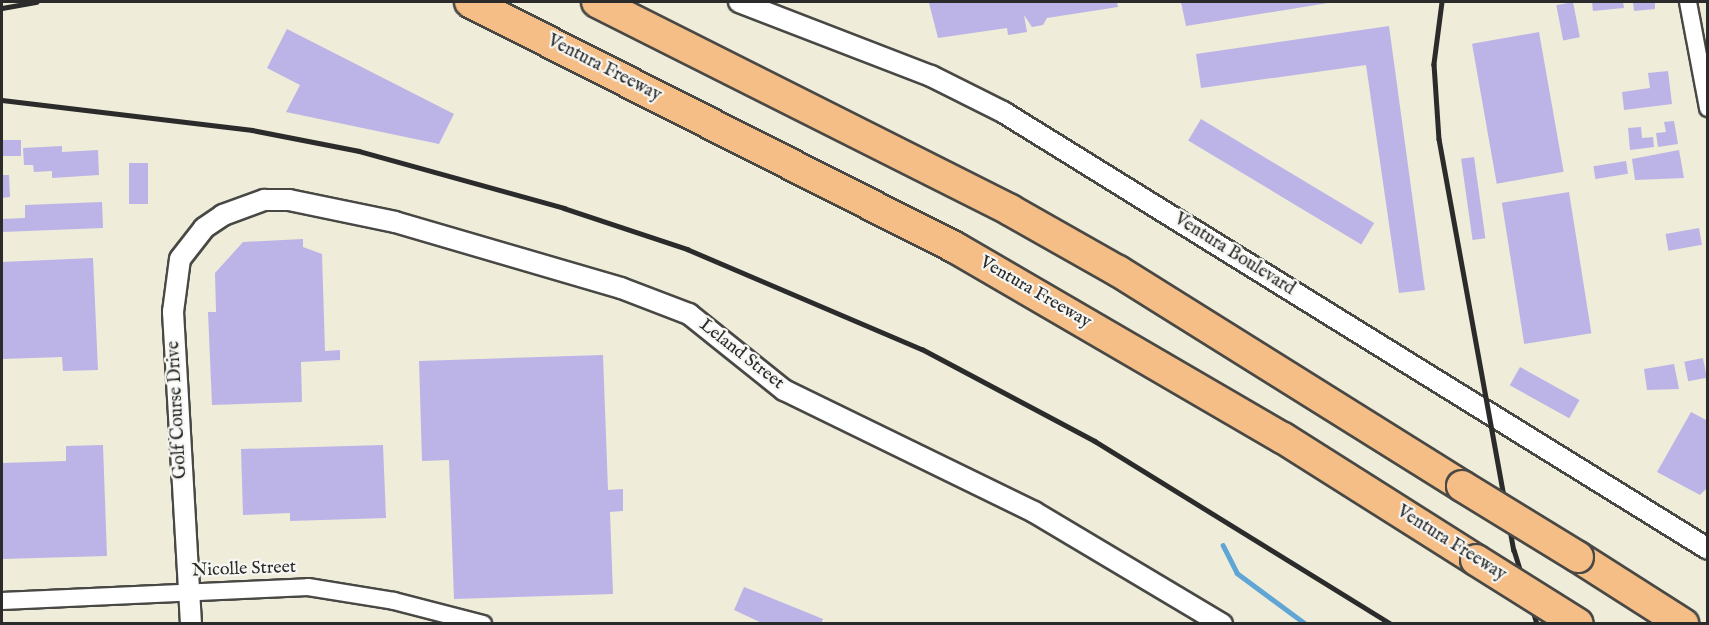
<!DOCTYPE html>
<html>
<head>
<meta charset="utf-8">
<style>
	body { margin:0 }
	#map { position:relative; width:1709px; height:625px; overflow:hidden; background:#efecd9; font-family:"IM FELL English",serif }
	div>[style] { position:absolute }
	[style*='--x'] { left:calc(var(--x)*1px); top:calc(var(--y)*1px); width:calc(var(--w)*1px); rotate:calc(var(--a)*1deg) }
	.stream>* { height:4.5px; margin:-2.25px; padding:0 2.25px; transform-origin:2.25px; border-radius:2.25px; background:#60a5d5 }
	.building>* { inset:0; background:#bcb4e7; transform-origin:0 0 }
	.roads { filter:drop-shadow(2px 0 #484845) drop-shadow(-2px 0 #484845) drop-shadow(0 2px #484845) drop-shadow(0 -2px #484845) }
	.minor>* { height:16px; margin:-8px; padding:0 8px; transform-origin:8px; border-radius:8px; background:#fff }
	.tertiary>* { height:20px; margin:-10px; padding:0 10px; transform-origin:10px; border-radius:10px; background:#fff }
	.motorway>* { height:30px; margin:-15px; padding:0 15px; transform-origin:15px; border-radius:15px; background:#f6be87 }
	.rail>* { height:4.5px; margin:-2.25px; padding:0 2.25px; transform-origin:2.25px; border-radius:2.25px; background:#2b2b2b }
	.bridges { filter:drop-shadow(2px 0 #484845) drop-shadow(-2px 0 #484845) drop-shadow(0 2px #484845) drop-shadow(0 -2px #484845) }
	.motorway-bridge>* { height:30px; margin:-15px; padding:0 15px; transform-origin:15px; border-radius:15px; background:#f6be87 }
	span { translate:-50% -50%; white-space:nowrap; text-align:center; line-height:1.15; -webkit-text-stroke:4.5px #f6f6f2; paint-order:stroke }
	.street-label { font-size:18px; color:#2b2b2b }
	.frame { position:absolute; inset:0; border:3px solid #2b2b2b; pointer-events:none }
</style>
</head>
<body>
<div id="map">
	<div class="stream">
		<i style="--x:1223;--y:545;--w:31;--a:63"></i>
		<i style="--x:1237;--y:573;--w:86;--a:36.5"></i>
	</div>
	<div class="building">
		<i style="clip-path:polygon(1117px 2px,1118px 7px,1047px 18px,1043px 25px,1032px 27px,1024px 15px,1027px 32px,1008px 35px,1007px 28px,938px 38px,929px 3px)"></i>
		<i style="clip-path:polygon(1181px 2px,1328px 2px,1328px 3px,1186px 26px)"></i>
		<i style="left:1573px;top:2px;width:36px;height:17px;rotate:79deg"></i>
		<i style="clip-path:polygon(1592px 2px,1623px 2px,1624px 8px,1593px 11px)"></i>
		<i style="clip-path:polygon(1633px 2px,1655px 2px,1655px 9px,1634px 11px)"></i>
		<i style="clip-path:polygon(1389px 26px,1425px 290px,1399px 293px,1366px 65px,1201px 88px,1196px 54px)"></i>
		<i style="clip-path:polygon(287px 29px,454px 114px,439px 144px,286px 112px,300px 85px,267px 68px)"></i>
		<i style="left:1539px;top:32px;width:142px;height:68px;rotate:80deg"></i>
		<i style="clip-path:polygon(1668px 71px,1672px 104px,1624px 110px,1622px 92px,1650px 88px,1648px 73px)"></i>
		<i style="left:1201px;top:119px;width:202px;height:25px;rotate:31deg"></i>
		<i style="clip-path:polygon(1674px 121px,1678px 144px,1658px 147px,1656px 133px,1666px 132px,1664px 122px)"></i>
		<i style="clip-path:polygon(1641px 127px,1642px 138px,1653px 137px,1654px 147px,1630px 150px,1628px 128px)"></i>
		<i style="left:2px;top:140px;width:19px;height:16px"></i>
		<i style="clip-path:polygon(62px 146px,62px 152px,98px 150px,99px 175px,52px 178px,52px 171px,34px 172px,33px 165px,24px 165px,23px 148px)"></i>
		<i style="clip-path:polygon(1679px 150px,1684px 178px,1635px 180px,1632px 159px)"></i>
		<i style="left:1474px;top:157px;width:82px;height:13px;rotate:82deg"></i>
		<i style="left:1626px;top:161px;width:13px;height:33px;rotate:81deg"></i>
		<i style="left:129px;top:163px;width:19px;height:41px"></i>
		<i style="clip-path:polygon(2px 175px,9px 175px,10px 197px,2px 198px)"></i>
		<i style="left:1569px;top:192px;width:143px;height:68px;rotate:81deg"></i>
		<i style="clip-path:polygon(102px 202px,103px 228px,2px 232px,2px 219px,25px 218px,25px 205px)"></i>
		<i style="left:1699px;top:228px;width:17px;height:34px;rotate:80deg"></i>
		<i style="clip-path:polygon(303px 239px,303px 247px,322px 254px,325px 351px,340px 350px,340px 360px,301px 362px,302px 402px,212px 405px,208px 312px,216px 312px,215px 273px,243px 242px)"></i>
		<i style="clip-path:polygon(93px 258px,98px 370px,63px 371px,62px 357px,2px 359px,2px 262px)"></i>
		<i style="clip-path:polygon(603px 355px,608px 490px,623px 489px,623px 511px,610px 512px,613px 594px,454px 599px,449px 460px,422px 461px,419px 361px)"></i>
		<i style="left:1703px;top:358px;width:20px;height:19px;rotate:79deg"></i>
		<i style="clip-path:polygon(1674px 364px,1679px 389px,1647px 390px,1644px 369px)"></i>
		<i style="left:1520px;top:367px;width:68px;height:21px;rotate:29deg"></i>
		<i style="clip-path:polygon(1691px 412px,1708px 421px,1708px 487px,1700px 495px,1657px 472px)"></i>
		<i style="clip-path:polygon(103px 445px,107px 556px,2px 559px,2px 463px,66px 461px,66px 446px)"></i>
		<i style="clip-path:polygon(383px 445px,386px 518px,290px 521px,290px 513px,243px 515px,241px 449px)"></i>
		<i style="clip-path:polygon(744px 587px,823px 619px,821px 624px,764px 624px,734px 610px)"></i>
	</div>
	<div class="roads">
		<div class="minor">
			<i style="--x:1688;--y:2;--w:108;--a:79.3"></i>
			<i style="--x:2;--y:601;--w:306;--a:-2.6"></i>
			<i style="--x:308;--y:587;--w:87;--a:9.2"></i>
			<i style="--x:394;--y:601;--w:92;--a:14.5"></i>
		</div>
		<div class="tertiary">
			<i style="--x:739;--y:2;--w:206;--a:21.1"></i>
			<i style="--x:931;--y:76;--w:80;--a:26.6"></i>
			<i style="--x:1003;--y:112;--w:829;--a:31.79"></i>
			<i style="--x:191;--y:624;--w:313;--a:-93.3"></i>
			<i style="--x:173;--y:312;--w:53;--a:-82.5"></i>
			<i style="--x:180;--y:259;--w:39;--a:-52"></i>
			<i style="--x:204;--y:228;--w:23;--a:-34"></i>
			<i style="--x:223;--y:215;--w:44;--a:-20.1"></i>
			<i style="--x:264;--y:200;--w:25;--a:0"></i>
			<i style="--x:289;--y:200;--w:108;--a:11.7"></i>
			<i style="--x:395;--y:222;--w:235;--a:16.3"></i>
			<i style="--x:621;--y:288;--w:73;--a:20.9"></i>
			<i style="--x:689;--y:314;--w:122;--a:38.7"></i>
			<i style="--x:784;--y:390;--w:278;--a:26"></i>
			<i style="--x:1034;--y:512;--w:219;--a:30.8"></i>
		</div>
		<div class="motorway">
			<i style="--x:470;--y:2;--w:545;--a:26.85"></i>
			<i style="--x:956;--y:248;--w:378;--a:30.2"></i>
			<i style="--x:1283;--y:438;--w:228;--a:32.3"></i>
			<i style="--x:597;--y:2;--w:462;--a:26.7"></i>
			<i style="--x:1010;--y:210;--w:124;--a:29.5"></i>
			<i style="--x:1118;--y:271;--w:406;--a:32"></i>
			<i style="--x:1578;--y:557;--w:125;--a:32.5"></i>
		</div>
	</div>
	<div class="rail">
		<i style="--x:1442;--y:2;--w:63;--a:97.4"></i>
		<i style="--x:1434;--y:64;--w:75;--a:86.2"></i>
		<i style="--x:1439;--y:139;--w:418;--a:79.7"></i>
		<i style="--x:1514;--y:550;--w:77;--a:72.7"></i>
		<i style="--x:2;--y:8;--w:35;--a:-10"></i>
		<i style="--x:2;--y:100;--w:252;--a:6.8"></i>
		<i style="--x:252;--y:130;--w:109;--a:11.1"></i>
		<i style="--x:359;--y:151;--w:213;--a:15.5"></i>
		<i style="--x:564;--y:208;--w:130;--a:18.4"></i>
		<i style="--x:687;--y:249;--w:255;--a:23.1"></i>
		<i style="--x:922;--y:349;--w:196;--a:28"></i>
		<i style="--x:1095;--y:441;--w:348;--a:31.7"></i>
	</div>
	<div class="bridges">
		<div class="motorway-bridge">
			<i style="--x:1462;--y:486;--w:136;--a:31.5"></i>
			<i style="--x:1476;--y:560;--w:120;--a:32.1"></i>
		</div>
	</div>
	<div class="street-label">
		<span style="left:604px;top:69px;rotate:27deg">Ventura Freeway</span>
		<span style="left:1234px;top:255px;rotate:32deg">Ventura Boulevard</span>
		<span style="left:1035px;top:293px;rotate:30deg">Ventura Freeway</span>
		<span style="left:741px;top:355px;rotate:38deg">Leland Street</span>
		<span style="left:178px;top:410px;rotate:-93deg">Golf Course Drive</span>
		<span style="left:1451px;top:544px;rotate:32deg">Ventura Freeway</span>
		<span style="left:244px;top:570px;rotate:-2deg">Nicolle Street</span>
	</div>
	<div class="frame"></div>
</div>
</body>
</html>
